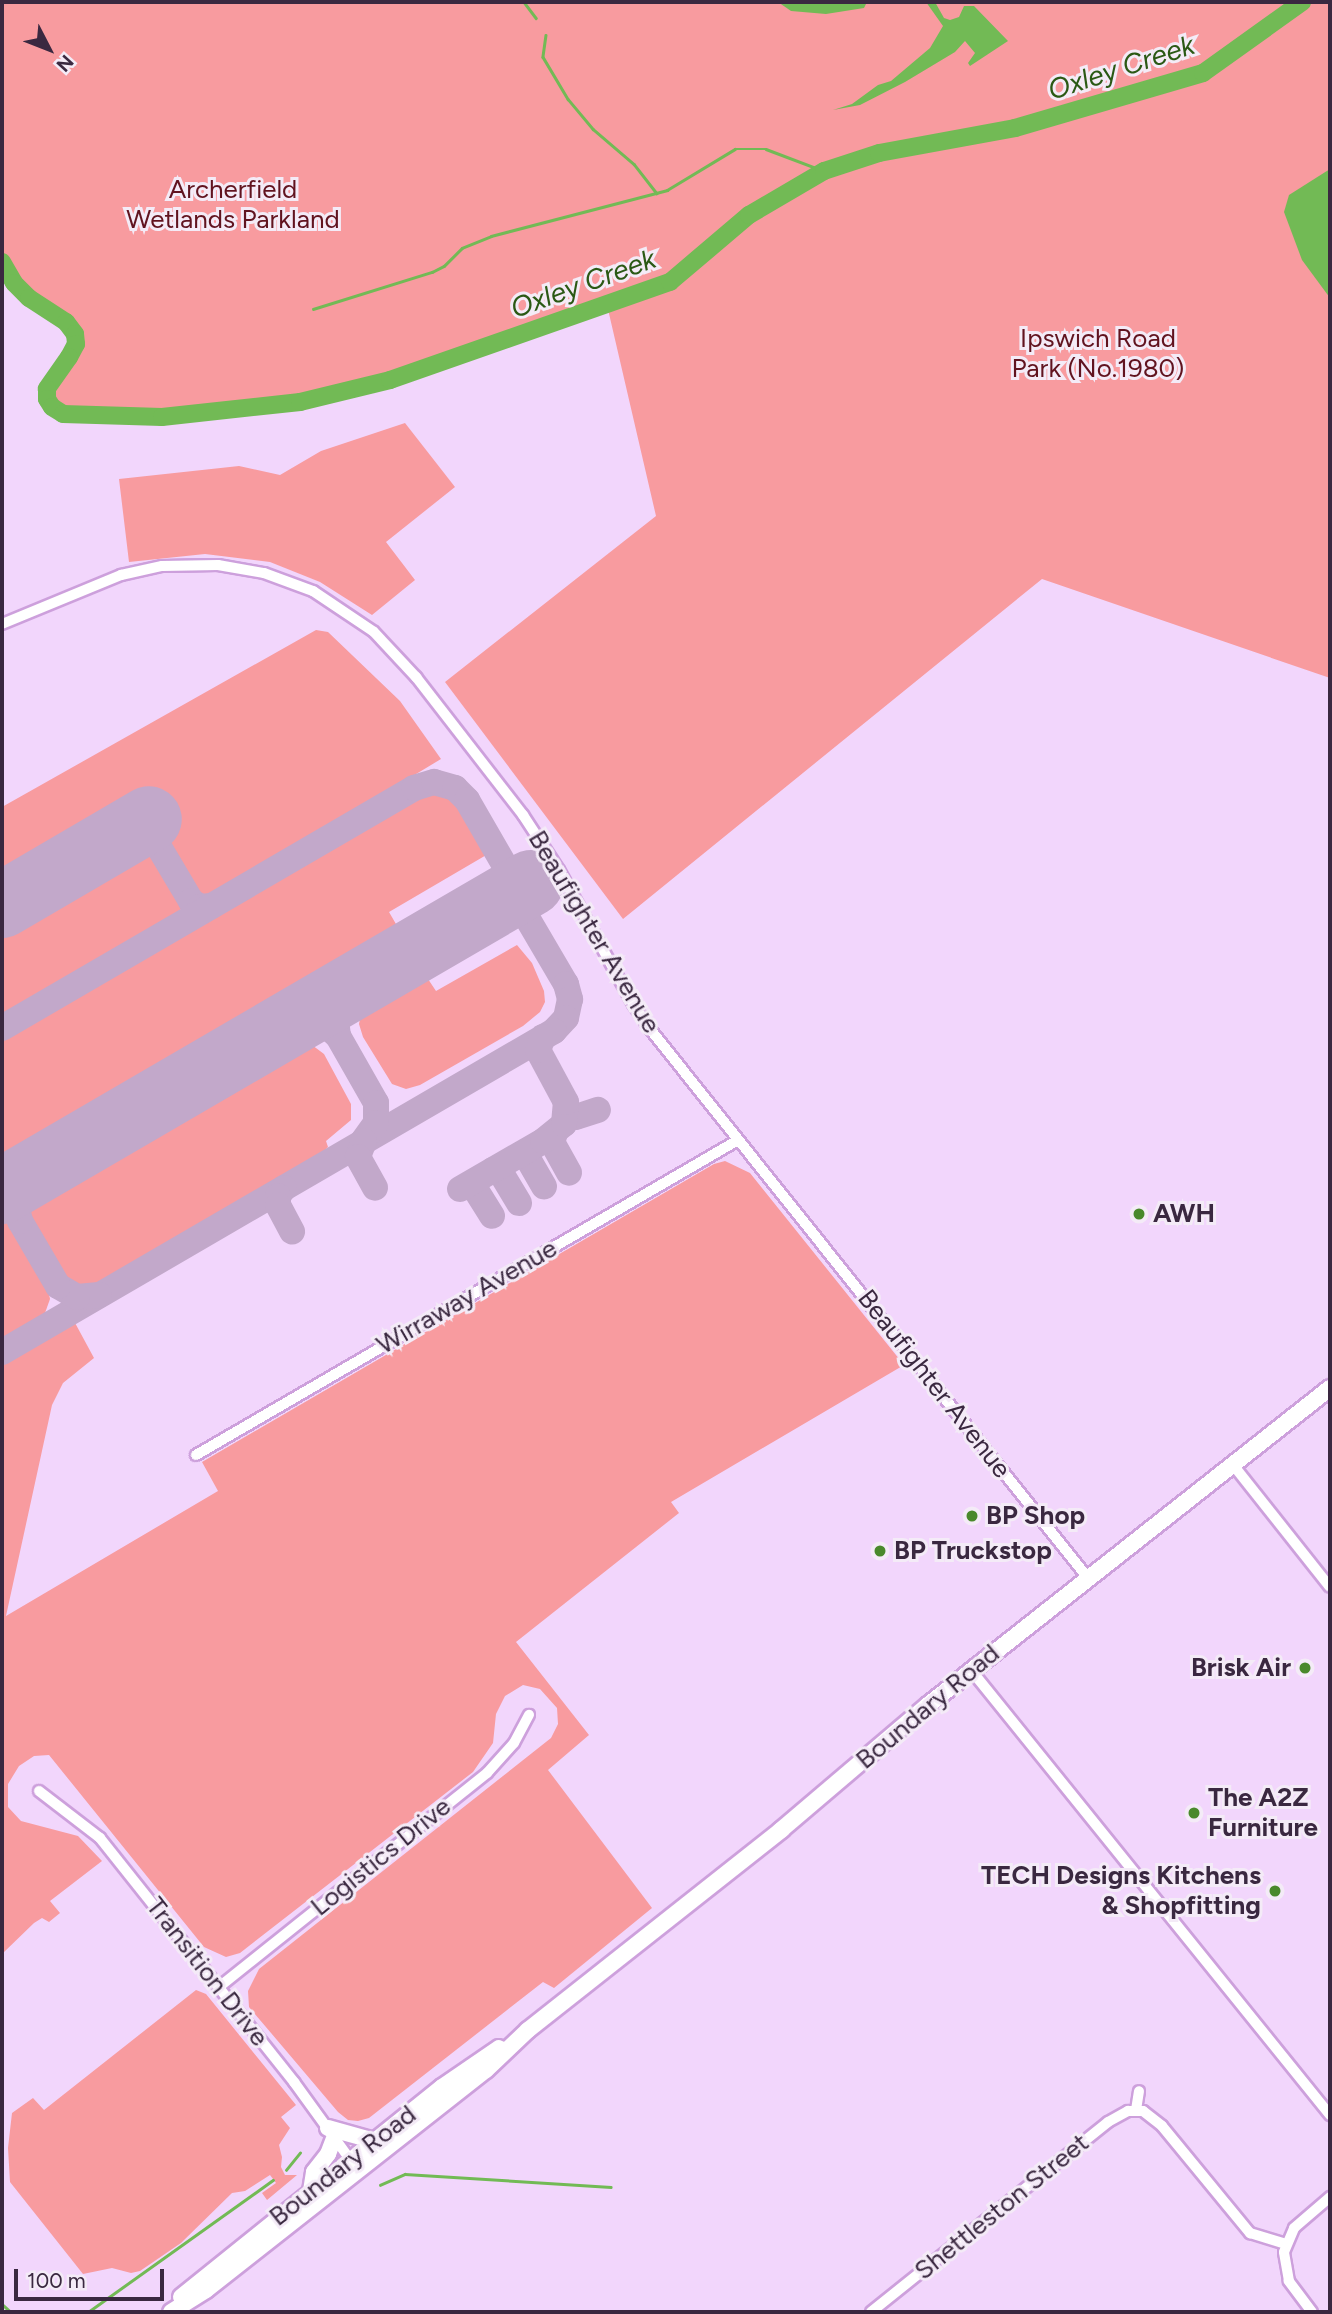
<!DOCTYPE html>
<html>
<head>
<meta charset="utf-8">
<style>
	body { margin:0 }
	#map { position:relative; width:1332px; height:2314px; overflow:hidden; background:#f2d6fc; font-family:Figtree,sans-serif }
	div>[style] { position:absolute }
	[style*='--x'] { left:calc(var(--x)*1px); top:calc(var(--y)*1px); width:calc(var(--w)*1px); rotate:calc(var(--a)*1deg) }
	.green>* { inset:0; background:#f89b9f }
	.water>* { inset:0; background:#72ba55 }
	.stream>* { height:2.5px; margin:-1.25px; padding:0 1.25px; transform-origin:1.25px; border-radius:1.25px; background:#72ba55 }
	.river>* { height:18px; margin:-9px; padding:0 9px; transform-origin:9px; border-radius:9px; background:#72ba55 }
	.taxiway>* { height:26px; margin:-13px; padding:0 13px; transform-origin:13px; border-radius:13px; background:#c2a8ca }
	.runway>* { height:66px; margin:-33px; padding:0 33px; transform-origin:33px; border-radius:33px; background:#c2a8ca }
	.roads { filter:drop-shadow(2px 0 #cda0dc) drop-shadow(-2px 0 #cda0dc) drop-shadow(0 2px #cda0dc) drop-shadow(0 -2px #cda0dc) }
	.street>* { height:10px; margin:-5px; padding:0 5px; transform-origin:5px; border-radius:5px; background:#fff }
	.secondary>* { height:16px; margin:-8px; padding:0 8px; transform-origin:8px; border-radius:8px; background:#fff }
	.dots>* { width:19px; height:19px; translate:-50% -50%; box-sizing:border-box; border:4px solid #f4ebf7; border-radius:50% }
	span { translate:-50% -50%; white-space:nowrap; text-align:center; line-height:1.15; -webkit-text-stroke:6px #f4ebf7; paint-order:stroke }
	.park-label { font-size:26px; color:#61131f }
	.street-label { font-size:26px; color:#3a2840 }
	.poi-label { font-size:26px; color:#3a2840; font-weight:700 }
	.left { translate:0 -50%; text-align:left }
	.right { translate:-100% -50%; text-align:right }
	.water-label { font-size:28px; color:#2b5915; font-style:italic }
	.frame { position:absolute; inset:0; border:4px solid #3a2840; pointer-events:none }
	.north { position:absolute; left:14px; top:14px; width:70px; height:70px; -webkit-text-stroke:5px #f4ebf7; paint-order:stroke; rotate:132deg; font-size:19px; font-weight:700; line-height:28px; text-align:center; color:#3a2840 }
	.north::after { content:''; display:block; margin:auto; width:24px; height:32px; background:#3a2840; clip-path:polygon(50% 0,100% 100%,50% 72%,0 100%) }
	.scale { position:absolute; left:14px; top:2269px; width:150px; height:32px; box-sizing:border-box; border:4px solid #3a2840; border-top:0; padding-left:9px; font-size:21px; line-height:24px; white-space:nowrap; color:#3a2840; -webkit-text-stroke:5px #f4ebf7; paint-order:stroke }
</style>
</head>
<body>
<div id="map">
	<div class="green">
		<i style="clip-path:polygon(2px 2px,1330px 2px,1330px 678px,1042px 579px,623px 919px,445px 682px,656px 516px,607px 305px,390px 380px,300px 402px,162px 417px,63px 414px,52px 407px,47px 399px,47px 389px,69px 357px,76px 345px,75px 334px,66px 322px,29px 298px,14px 283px,2px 262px)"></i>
		<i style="clip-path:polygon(405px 423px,455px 487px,386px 542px,415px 580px,372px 615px,320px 582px,270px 562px,205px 554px,129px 562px,119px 479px,239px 466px,280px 475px,321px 451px)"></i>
		<i style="clip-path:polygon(316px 630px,328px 632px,400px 701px,441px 759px,214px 896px,200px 898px,191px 890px,139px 798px,19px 868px,11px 883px,2px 889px,2px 807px)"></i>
		<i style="clip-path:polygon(427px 790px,446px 791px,459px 800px,488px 854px,389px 912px,400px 931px,2px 1164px,2px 1036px)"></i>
		<i style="clip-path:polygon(140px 852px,149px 852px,157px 859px,179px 897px,182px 907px,178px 914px,2px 1019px,2px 922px,26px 908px,44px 908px)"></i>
		<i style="clip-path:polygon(517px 945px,532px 963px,544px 991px,545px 1002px,540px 1012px,523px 1026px,420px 1085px,406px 1089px,392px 1084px,363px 1037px,359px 1024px,362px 1008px,424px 973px,436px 991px)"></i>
		<i style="clip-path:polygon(299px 1045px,312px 1045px,324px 1054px,351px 1104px,351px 1120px,326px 1141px,328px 1147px,317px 1158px,101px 1285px,85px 1288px,65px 1280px,30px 1221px,26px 1209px,29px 1202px)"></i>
		<i style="clip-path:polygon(725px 1161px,750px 1173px,904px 1365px,671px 1502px,679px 1513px,516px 1642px,589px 1735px,548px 1770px,652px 1908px,554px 1988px,543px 1982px,369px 2118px,358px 2121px,348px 2120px,338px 2112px,249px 2007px,248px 1991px,259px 1969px,551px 1738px,558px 1724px,557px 1708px,540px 1689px,523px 1685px,505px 1696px,496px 1714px,493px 1743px,473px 1772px,240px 1953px,226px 1957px,204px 1947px,49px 1755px,34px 1756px,19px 1766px,8px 1784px,8px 1807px,21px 1821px,78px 1836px,102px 1861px,50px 1901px,60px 1913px,49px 1922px,42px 1918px,34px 1923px,2px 1954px,2px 1363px,74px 1321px,94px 1358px,63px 1383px,52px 1405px,6px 1616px,218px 1491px,202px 1462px,714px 1164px)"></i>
		<i style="clip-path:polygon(2px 1219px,15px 1230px,47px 1285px,50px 1299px,45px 1313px,37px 1322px,2px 1342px)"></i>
		<i style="clip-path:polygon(196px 1990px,206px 1994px,296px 2105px,281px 2117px,290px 2128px,279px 2145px,282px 2157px,281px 2167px,285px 2175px,297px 2175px,267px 2200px,262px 2193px,276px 2183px,270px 2175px,245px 2191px,232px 2193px,181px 2243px,140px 2271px,131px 2273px,112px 2268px,83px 2274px,10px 2182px,8px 2148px,12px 2113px,33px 2098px,44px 2110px)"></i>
	</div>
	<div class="water">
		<i style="clip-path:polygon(778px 2px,867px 2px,864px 8px,826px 14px,791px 11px)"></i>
		<i style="clip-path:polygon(926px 2px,935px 2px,944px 18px,950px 20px,959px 17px,964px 6px,974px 6px,1008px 41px,970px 66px,968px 63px,975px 53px,965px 41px,955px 52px,905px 82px,860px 105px,833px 110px,852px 104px,878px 85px,891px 81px,930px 48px,943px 26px)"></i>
		<i style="clip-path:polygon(1330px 169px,1330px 298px,1302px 260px,1284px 212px,1289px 195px)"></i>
	</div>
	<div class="stream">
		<i style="--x:524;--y:2;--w:20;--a:53"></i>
		<i style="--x:546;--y:35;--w:22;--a:98"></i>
		<i style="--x:543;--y:57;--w:49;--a:59.2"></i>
		<i style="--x:568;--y:99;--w:39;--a:50"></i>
		<i style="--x:593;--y:129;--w:54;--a:40.5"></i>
		<i style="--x:634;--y:164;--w:37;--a:52"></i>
		<i style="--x:313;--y:309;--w:125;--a:-17.3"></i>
		<i style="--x:432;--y:272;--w:13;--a:-27"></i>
		<i style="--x:444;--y:266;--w:25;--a:-45"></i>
		<i style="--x:462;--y:248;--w:31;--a:-22"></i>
		<i style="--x:491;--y:236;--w:182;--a:-14.6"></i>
		<i style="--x:667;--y:190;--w:79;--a:-31.1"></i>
		<i style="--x:735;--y:149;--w:31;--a:0"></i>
		<i style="--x:766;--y:149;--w:62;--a:20.8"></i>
		<i style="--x:286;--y:2170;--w:22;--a:-51"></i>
		<i style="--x:380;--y:2185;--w:27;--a:-24"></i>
		<i style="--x:405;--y:2174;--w:206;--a:3.6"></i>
		<i style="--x:2;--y:2304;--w:12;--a:42"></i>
		<i style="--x:88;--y:2312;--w:227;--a:-35.5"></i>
	</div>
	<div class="river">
		<i style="--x:2;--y:262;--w:24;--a:60"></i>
		<i style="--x:14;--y:283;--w:21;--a:45"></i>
		<i style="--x:29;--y:298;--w:44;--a:33"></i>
		<i style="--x:66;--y:322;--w:15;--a:53"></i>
		<i style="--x:75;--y:334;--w:10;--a:84"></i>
		<i style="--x:76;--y:344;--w:15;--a:118"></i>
		<i style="--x:69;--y:357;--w:39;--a:125"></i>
		<i style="--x:47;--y:389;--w:10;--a:90"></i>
		<i style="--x:47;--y:399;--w:9;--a:58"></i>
		<i style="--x:52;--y:407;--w:13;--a:32"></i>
		<i style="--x:63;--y:414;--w:99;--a:1.7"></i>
		<i style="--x:162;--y:417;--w:139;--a:-6.2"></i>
		<i style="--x:300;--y:402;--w:93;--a:-13.7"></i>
		<i style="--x:390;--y:380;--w:297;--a:-19.3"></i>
		<i style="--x:670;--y:282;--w:104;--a:-40.3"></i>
		<i style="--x:749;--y:215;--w:87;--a:-30.4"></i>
		<i style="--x:824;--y:171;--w:58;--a:-18.1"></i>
		<i style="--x:879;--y:153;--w:138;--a:-10.4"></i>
		<i style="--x:1015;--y:128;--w:196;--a:-16.3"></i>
		<i style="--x:1203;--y:73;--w:122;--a:-35.6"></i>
	</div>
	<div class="taxiway">
		<i style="--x:88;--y:855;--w:47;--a:-27.6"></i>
		<i style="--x:130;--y:833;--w:16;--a:4"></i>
		<i style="--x:146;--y:834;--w:13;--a:39"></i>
		<i style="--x:156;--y:842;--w:69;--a:59.3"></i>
		<i style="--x:191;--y:901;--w:11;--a:34"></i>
		<i style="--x:200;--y:907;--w:11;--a:-5"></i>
		<i style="--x:430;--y:941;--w:87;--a:-31.3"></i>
		<i style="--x:504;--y:896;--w:15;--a:-67"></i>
		<i style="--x:510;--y:882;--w:11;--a:-100"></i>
		<i style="--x:2;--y:1028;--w:477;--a:-30.2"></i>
		<i style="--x:414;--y:788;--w:21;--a:-17"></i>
		<i style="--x:434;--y:782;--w:22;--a:16"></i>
		<i style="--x:455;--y:788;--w:17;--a:45"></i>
		<i style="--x:467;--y:800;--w:90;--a:60"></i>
		<i style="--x:512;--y:878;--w:27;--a:75"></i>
		<i style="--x:519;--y:904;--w:93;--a:59.6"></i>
		<i style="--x:566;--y:984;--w:16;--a:75"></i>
		<i style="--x:570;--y:999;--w:19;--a:102"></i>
		<i style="--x:566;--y:1018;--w:18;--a:133"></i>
		<i style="--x:554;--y:1031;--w:639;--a:149.82"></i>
		<i style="--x:338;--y:1036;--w:24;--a:-97"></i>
		<i style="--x:335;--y:1012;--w:21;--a:-62"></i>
		<i style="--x:345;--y:993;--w:84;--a:-31.4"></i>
		<i style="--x:212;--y:1069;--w:95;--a:-29.5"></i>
		<i style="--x:295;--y:1022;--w:14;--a:-8"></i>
		<i style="--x:309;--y:1020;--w:14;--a:12"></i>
		<i style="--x:323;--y:1023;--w:20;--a:41"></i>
		<i style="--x:338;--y:1036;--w:77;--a:60.4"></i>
		<i style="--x:376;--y:1103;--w:20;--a:90"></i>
		<i style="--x:376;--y:1123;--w:22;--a:126"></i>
		<i style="--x:567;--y:1110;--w:11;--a:38"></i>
		<i style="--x:576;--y:1117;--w:23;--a:-18"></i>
		<i style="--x:555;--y:1133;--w:9;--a:108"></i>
		<i style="--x:552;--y:1142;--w:35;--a:61"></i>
		<i style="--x:364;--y:1141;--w:17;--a:111"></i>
		<i style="--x:358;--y:1157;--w:35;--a:61"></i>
		<i style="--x:520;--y:1155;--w:7;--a:16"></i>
		<i style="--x:527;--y:1157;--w:34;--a:60"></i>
		<i style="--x:493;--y:1170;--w:9;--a:21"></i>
		<i style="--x:501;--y:1173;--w:35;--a:59"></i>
		<i style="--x:477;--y:1180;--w:8;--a:113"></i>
		<i style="--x:474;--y:1187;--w:34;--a:58"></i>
		<i style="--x:284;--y:1188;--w:10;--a:127"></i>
		<i style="--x:278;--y:1196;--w:9;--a:90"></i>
		<i style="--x:278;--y:1205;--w:30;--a:62"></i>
		<i style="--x:460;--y:1189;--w:96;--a:-30"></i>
		<i style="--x:543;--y:1141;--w:27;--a:-39"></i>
		<i style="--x:564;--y:1124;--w:22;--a:-85"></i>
		<i style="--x:566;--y:1102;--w:59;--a:-118.3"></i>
		<i style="--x:538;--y:1050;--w:14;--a:-69"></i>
		<i style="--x:99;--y:1295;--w:22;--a:175"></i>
		<i style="--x:77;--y:1297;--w:22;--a:-150"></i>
		<i style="--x:58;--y:1286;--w:75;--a:-120.3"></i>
		<i style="--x:20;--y:1221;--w:18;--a:-103"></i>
		<i style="--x:16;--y:1203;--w:18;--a:-71"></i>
		<i style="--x:22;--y:1186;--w:13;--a:-48"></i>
		<i style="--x:31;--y:1176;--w:94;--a:-31.5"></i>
	</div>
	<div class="runway">
		<i style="--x:2;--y:905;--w:170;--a:-30.3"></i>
		<i style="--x:2;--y:1191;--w:612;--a:-30.21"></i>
	</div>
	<div class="roads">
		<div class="street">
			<i style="--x:2;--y:624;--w:129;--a:-22.4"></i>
			<i style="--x:121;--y:575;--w:42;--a:-12.4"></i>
			<i style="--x:162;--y:566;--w:56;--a:-1"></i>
			<i style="--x:218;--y:565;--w:47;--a:9.9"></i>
			<i style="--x:264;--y:573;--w:52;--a:20.2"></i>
			<i style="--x:313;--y:591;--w:73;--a:33.9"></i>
			<i style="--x:374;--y:632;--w:62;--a:47"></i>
			<i style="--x:416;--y:677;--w:175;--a:52.2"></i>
			<i style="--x:523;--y:815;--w:66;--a:56.8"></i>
			<i style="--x:559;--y:870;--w:153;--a:61.1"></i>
			<i style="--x:633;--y:1004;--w:30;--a:56"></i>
			<i style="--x:650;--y:1029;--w:702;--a:51.42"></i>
			<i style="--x:196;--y:1455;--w:627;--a:-30.16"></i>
			<i style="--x:1234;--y:1466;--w:154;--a:51.6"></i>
			<i style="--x:971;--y:1670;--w:572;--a:51.11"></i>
			<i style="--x:39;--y:1791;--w:77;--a:37.6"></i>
			<i style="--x:100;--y:1838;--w:312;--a:51.5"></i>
			<i style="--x:294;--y:2082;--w:102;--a:54.1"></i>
			<i style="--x:219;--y:1987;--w:343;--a:-38.6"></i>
			<i style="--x:487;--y:1773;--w:40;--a:-48"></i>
			<i style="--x:514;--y:1743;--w:32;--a:-62"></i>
			<i style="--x:1136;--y:2110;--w:19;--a:-81"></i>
			<i style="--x:871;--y:2312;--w:304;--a:-38.7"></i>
			<i style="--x:1108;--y:2122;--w:23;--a:-29"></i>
			<i style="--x:1128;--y:2111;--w:15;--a:0"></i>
			<i style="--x:1143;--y:2111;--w:24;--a:38"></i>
			<i style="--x:1162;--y:2126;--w:139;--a:50.6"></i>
			<i style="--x:1250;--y:2233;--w:38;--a:17"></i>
			<i style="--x:1312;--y:2312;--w:39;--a:-127"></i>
			<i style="--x:1289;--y:2281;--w:29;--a:-100"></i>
			<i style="--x:1284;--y:2252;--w:26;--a:-67"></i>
			<i style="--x:1294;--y:2228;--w:48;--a:-40.7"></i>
		</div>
		<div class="secondary">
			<i style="--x:328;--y:2128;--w:49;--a:15.5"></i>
			<i style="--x:311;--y:2191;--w:19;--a:-81"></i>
			<i style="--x:314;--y:2172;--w:23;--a:-52"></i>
			<i style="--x:328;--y:2154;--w:19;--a:-69"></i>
			<i style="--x:181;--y:2297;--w:335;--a:-38.8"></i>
			<i style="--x:442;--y:2087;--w:69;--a:-34.4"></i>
			<i style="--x:171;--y:2312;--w:41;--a:-32.2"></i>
			<i style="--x:206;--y:2290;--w:356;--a:-38.2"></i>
			<i style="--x:486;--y:2070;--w:58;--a:-43.6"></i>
			<i style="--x:528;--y:2030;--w:323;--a:-38.3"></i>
			<i style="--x:781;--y:1830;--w:193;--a:-40.4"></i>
			<i style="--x:928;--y:1705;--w:512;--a:-38.26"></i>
		</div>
	</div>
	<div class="dots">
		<i style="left:1139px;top:1214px;background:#49892b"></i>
		<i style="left:972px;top:1516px;background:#49892b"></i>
		<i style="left:880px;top:1551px;background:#49892b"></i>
		<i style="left:1305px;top:1668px;background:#49892b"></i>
		<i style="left:1194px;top:1813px;background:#49892b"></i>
		<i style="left:1275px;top:1891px;background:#49892b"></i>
	</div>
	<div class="park-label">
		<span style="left:233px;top:205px">Archerfield<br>Wetlands Parkland</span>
		<span style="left:1098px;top:354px">Ipswich Road<br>Park (No.1980)</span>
	</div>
	<div class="street-label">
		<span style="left:594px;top:932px;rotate:59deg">Beaufighter Avenue</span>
		<span style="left:467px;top:1297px;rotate:-30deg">Wirraway Avenue</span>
		<span style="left:934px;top:1384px;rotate:52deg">Beaufighter Avenue</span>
		<span style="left:928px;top:1707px;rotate:-40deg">Boundary Road</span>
		<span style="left:381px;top:1857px;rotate:-39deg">Logistics Drive</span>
		<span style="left:207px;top:1972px;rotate:52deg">Transition Drive</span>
		<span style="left:343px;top:2166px;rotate:-38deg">Boundary Road</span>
		<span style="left:1002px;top:2207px;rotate:-39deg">Shettleston Street</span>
	</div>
	<div class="poi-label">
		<span class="left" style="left:1153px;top:1214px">AWH</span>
		<span class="left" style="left:986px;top:1516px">BP Shop</span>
		<span class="left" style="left:894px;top:1551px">BP Truckstop</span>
		<span class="right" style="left:1291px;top:1668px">Brisk Air</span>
		<span class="left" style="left:1208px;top:1813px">The A2Z<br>Furniture</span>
		<span class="right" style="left:1261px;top:1891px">TECH Designs Kitchens<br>&amp; Shopfitting</span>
	</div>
	<div class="water-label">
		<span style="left:1121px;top:67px;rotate:-18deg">Oxley Creek</span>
		<span style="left:583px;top:283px;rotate:-20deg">Oxley Creek</span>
	</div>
	<div class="frame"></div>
	<div class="north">N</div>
	<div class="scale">100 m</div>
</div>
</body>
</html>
